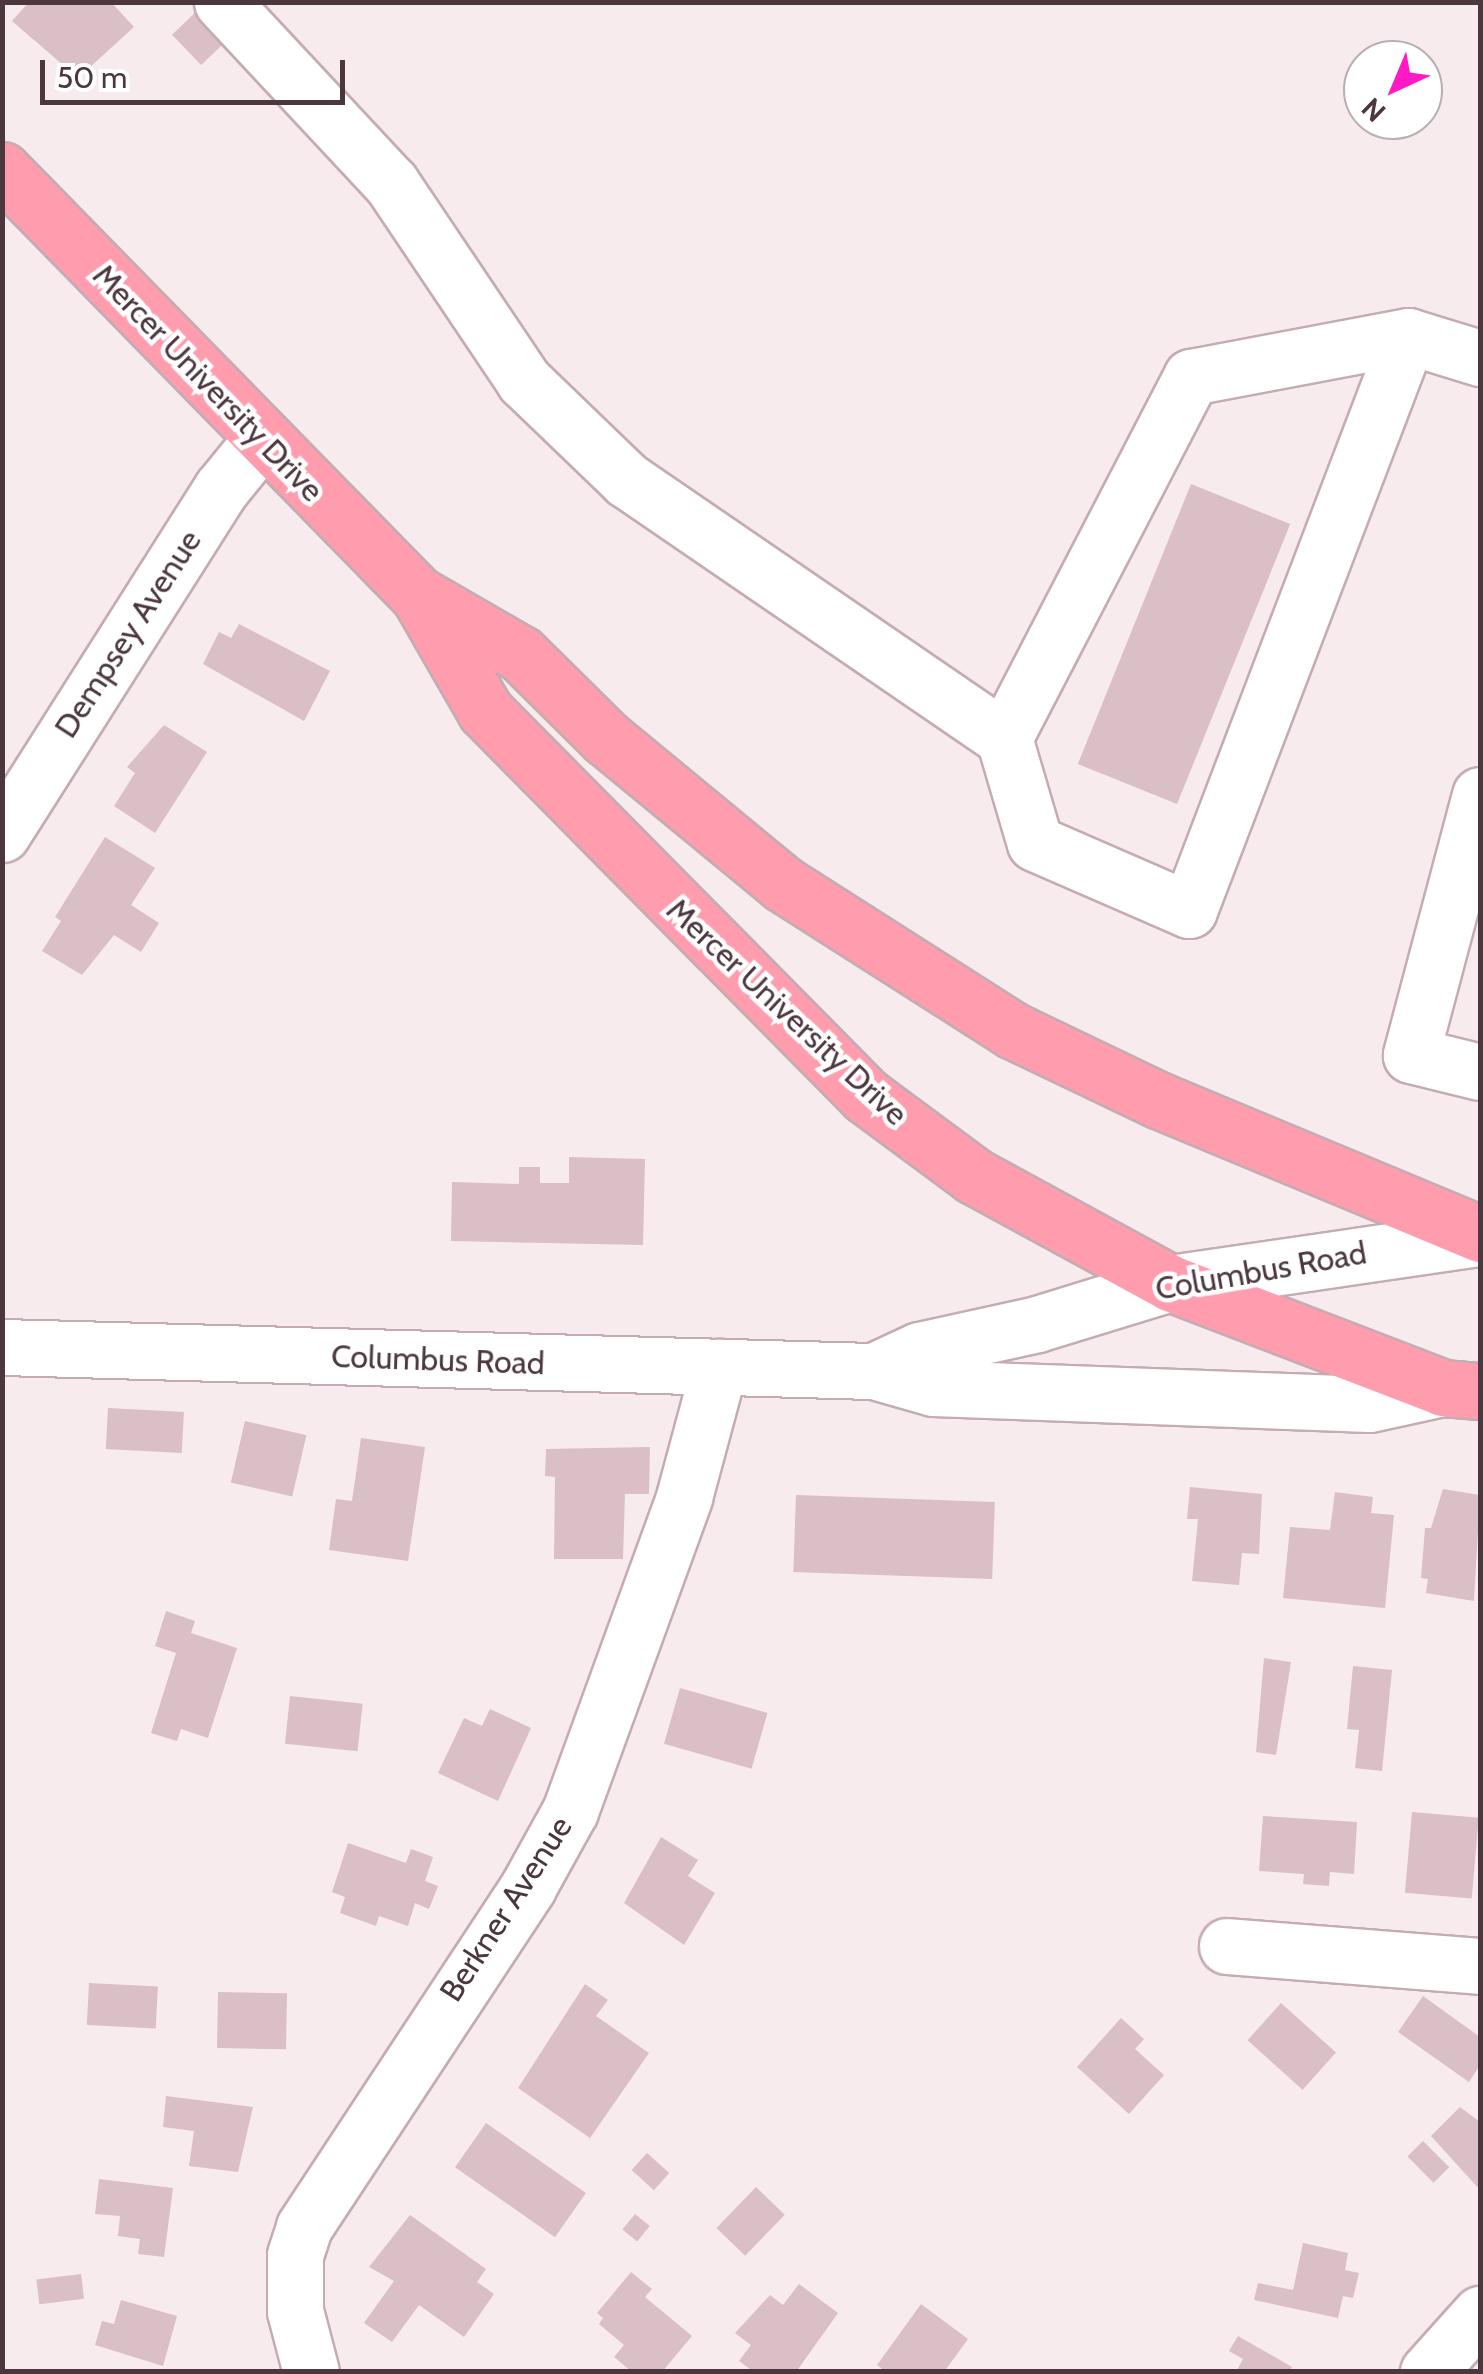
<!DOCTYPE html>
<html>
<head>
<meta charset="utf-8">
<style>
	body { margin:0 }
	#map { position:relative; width:1483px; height:2374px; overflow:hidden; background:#f7ebed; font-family:Cabin,sans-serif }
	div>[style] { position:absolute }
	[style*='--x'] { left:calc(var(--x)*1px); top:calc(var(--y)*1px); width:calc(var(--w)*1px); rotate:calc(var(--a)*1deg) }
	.building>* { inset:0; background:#dabfc7; transform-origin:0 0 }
	.roads { filter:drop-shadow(2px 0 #c4acb2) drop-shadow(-2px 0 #c4acb2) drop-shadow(0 2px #c4acb2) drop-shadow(0 -2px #c4acb2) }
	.minor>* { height:55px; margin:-27.5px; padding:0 27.5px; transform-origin:27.5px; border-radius:27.5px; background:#fff }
	.major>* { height:55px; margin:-27.5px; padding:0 27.5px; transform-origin:27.5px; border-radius:27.5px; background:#ff9cae }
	span { translate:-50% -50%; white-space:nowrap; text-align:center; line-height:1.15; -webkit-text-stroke:9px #fff; paint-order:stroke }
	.street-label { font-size:32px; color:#4c373e }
	.frame { position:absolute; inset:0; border:5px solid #4c373e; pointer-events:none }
	.north { position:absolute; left:1343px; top:40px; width:100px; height:100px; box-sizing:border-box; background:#fff; border:2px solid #b7afb2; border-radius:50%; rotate:224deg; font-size:28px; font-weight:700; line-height:40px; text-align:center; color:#4c373e }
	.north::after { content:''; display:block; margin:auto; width:35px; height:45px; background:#ff1ac6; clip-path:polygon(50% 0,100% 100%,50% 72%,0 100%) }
	.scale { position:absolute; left:40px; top:60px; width:305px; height:45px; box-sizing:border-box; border:5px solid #4c373e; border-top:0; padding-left:12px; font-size:30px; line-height:35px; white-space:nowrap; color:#4c373e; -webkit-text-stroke:8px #fff; paint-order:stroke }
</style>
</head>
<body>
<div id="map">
	<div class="building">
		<i style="clip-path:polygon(29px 2px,111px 2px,134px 27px,78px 78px,12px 21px)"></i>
		<i style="left:203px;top:5px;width:42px;height:43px;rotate:46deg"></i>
		<i style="left:1191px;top:484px;width:107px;height:302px;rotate:22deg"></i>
		<i style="clip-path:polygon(239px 624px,330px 671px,304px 721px,203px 664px,219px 632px,231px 638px)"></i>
		<i style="clip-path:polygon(164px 725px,207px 752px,155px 833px,114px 806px,135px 773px,127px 767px)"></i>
		<i style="clip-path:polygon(105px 837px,155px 868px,131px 905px,159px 923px,141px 952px,114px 935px,82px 975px,42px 951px,61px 921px,55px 917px)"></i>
		<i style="clip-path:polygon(569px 1157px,645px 1159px,643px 1245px,451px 1241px,452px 1182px,519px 1184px,519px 1167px,540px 1167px,540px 1183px,569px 1183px)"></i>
		<i style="left:108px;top:1408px;width:76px;height:41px;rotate:3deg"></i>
		<i style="left:245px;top:1421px;width:63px;height:63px;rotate:13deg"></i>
		<i style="clip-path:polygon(361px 1438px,425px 1447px,408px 1561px,329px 1550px,336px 1499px,352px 1501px)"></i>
		<i style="clip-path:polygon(650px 1447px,649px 1494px,625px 1494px,623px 1559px,554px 1559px,555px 1477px,545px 1476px,546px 1449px)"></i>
		<i style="clip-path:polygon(1190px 1487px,1262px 1494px,1259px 1554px,1242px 1553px,1239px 1585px,1192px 1581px,1198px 1519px,1187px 1519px)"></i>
		<i style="clip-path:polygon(1443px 1489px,1480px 1495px,1474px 1601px,1426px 1593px,1428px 1579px,1421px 1578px,1425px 1528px,1431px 1528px)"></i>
		<i style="clip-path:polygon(1335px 1492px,1373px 1497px,1371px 1513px,1394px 1515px,1385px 1608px,1283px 1598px,1290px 1527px,1330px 1530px)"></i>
		<i style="left:796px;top:1495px;width:199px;height:77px;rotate:2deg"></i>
		<i style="clip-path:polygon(166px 1611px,195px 1621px,191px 1633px,237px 1648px,208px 1738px,181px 1729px,177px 1741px,151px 1733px,176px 1653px,155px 1646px)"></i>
		<i style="clip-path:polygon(1264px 1658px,1291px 1662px,1276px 1755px,1256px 1752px)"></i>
		<i style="clip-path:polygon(1353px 1666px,1392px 1670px,1382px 1771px,1355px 1768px,1359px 1730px,1347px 1729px)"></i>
		<i style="left:680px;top:1688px;width:91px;height:58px;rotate:16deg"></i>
		<i style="left:290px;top:1696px;width:73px;height:48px;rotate:6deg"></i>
		<i style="clip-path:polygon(490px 1709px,531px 1728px,498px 1801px,438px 1773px,464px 1718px,482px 1726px)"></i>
		<i style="left:1412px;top:1812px;width:67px;height:81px;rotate:5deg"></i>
		<i style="clip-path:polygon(1263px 1816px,1357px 1822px,1354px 1874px,1330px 1872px,1329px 1886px,1303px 1884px,1304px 1874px,1259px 1871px)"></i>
		<i style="clip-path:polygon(661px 1837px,698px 1860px,688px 1876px,715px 1893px,684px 1945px,624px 1903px)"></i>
		<i style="clip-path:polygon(348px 1843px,406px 1863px,411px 1849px,433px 1857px,425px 1881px,438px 1886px,429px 1909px,415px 1903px,408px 1926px,379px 1916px,376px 1926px,340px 1913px,345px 1897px,332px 1892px)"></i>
		<i style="left:89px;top:1983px;width:69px;height:42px;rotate:3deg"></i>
		<i style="clip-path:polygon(585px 1984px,608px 2000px,596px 2016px,649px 2053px,590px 2138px,518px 2088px)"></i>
		<i style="left:218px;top:1992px;width:69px;height:56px;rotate:1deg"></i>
		<i style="clip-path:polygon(1423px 1996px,1480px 2037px,1480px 2065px,1469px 2082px,1398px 2032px)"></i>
		<i style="left:1281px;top:2003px;width:74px;height:50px;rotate:42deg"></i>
		<i style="clip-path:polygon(1121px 2018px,1144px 2039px,1135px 2049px,1164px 2075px,1129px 2114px,1077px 2067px)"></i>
		<i style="clip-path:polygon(166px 2096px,253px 2107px,238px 2172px,189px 2166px,194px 2131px,163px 2127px)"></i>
		<i style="clip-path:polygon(1460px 2107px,1480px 2122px,1480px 2190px,1431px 2136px)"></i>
		<i style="left:486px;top:2123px;width:122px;height:54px;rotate:35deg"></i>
		<i style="left:1423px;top:2141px;width:37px;height:22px;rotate:45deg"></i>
		<i style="left:647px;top:2153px;width:30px;height:23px;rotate:42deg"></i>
		<i style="clip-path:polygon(99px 2179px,173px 2188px,164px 2257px,138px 2254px,140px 2239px,118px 2236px,120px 2216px,95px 2214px)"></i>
		<i style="left:756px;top:2187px;width:40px;height:57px;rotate:44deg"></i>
		<i style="left:635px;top:2214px;width:19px;height:20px;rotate:39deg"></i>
		<i style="clip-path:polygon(410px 2215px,486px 2269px,477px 2282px,494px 2294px,464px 2337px,419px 2305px,392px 2342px,364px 2323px,394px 2281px,369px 2267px)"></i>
		<i style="clip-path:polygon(1303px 2243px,1348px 2253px,1345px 2270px,1359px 2273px,1353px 2298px,1343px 2296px,1338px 2318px,1254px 2300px,1258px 2283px,1293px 2290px)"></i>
		<i style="clip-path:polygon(631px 2272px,652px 2289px,645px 2297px,692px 2336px,662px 2372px,632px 2372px,614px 2357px,624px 2345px,599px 2324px,603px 2318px,597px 2313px)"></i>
		<i style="left:81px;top:2274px;width:25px;height:45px;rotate:83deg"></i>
		<i style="clip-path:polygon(799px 2284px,838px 2313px,796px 2372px,754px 2372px,739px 2361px,751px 2345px,735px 2333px,770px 2295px,783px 2305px)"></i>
		<i style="clip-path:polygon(121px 2300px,177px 2316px,163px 2366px,95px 2345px,102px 2321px,114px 2324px)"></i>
		<i style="clip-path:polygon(921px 2304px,968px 2339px,944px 2372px,886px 2372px,877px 2365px)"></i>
		<i style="clip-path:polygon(1238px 2336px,1292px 2367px,1289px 2372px,1236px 2372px,1243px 2359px,1229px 2351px)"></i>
	</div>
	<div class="roads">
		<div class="minor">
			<i style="--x:222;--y:2;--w:248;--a:47"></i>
			<i style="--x:391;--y:183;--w:239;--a:56.1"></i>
			<i style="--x:524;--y:381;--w:143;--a:43.9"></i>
			<i style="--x:627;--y:480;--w:457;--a:34.4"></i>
			<i style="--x:1004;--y:738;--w:407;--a:-62.6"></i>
			<i style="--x:1191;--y:377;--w:221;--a:-10.7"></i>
			<i style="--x:1408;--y:336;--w:75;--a:17"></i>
			<i style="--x:1004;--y:738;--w:109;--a:73.6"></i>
			<i style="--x:1035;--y:843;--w:168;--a:23.5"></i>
			<i style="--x:1189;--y:910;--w:614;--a:-69.12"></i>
			<i style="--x:1480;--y:795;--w:269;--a:104.9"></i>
			<i style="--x:1411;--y:1055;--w:71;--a:13.8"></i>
			<i style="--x:2;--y:834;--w:409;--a:-57.6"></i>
			<i style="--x:221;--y:489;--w:63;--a:-50.8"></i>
			<i style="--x:2;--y:1347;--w:872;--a:1.58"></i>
			<i style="--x:874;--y:1371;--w:61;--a:16.1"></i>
			<i style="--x:933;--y:1388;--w:436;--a:2.1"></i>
			<i style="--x:1369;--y:1404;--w:76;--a:-12.2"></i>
			<i style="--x:874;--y:1371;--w:50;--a:-25"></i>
			<i style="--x:919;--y:1350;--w:121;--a:-12.4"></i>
			<i style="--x:1037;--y:1324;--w:139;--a:-17.1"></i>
			<i style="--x:1170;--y:1283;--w:313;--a:-8.3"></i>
			<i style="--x:1227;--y:1946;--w:254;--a:4.5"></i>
			<i style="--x:311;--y:2372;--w:63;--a:-104.7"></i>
			<i style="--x:295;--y:2311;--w:56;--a:-90"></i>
			<i style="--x:295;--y:2255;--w:29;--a:-72"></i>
			<i style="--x:304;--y:2227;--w:407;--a:-56.6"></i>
			<i style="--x:528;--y:1887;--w:87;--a:-61.1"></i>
			<i style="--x:570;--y:1811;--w:334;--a:-70"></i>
			<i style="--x:684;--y:1497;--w:135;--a:-74.9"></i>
			<i style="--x:1428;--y:2372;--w:78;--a:-48.1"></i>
		</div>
		<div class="major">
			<i style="--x:2;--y:170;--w:593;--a:45.61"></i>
			<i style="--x:417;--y:594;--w:120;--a:30"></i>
			<i style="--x:521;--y:654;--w:120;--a:44.7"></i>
			<i style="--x:606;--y:738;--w:229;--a:39.5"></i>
			<i style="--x:783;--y:884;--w:274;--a:32.5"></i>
			<i style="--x:1014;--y:1031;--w:160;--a:25.6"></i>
			<i style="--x:1158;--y:1100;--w:349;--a:22.6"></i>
			<i style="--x:419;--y:596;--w:133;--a:60.1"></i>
			<i style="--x:485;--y:711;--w:542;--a:45.3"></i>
			<i style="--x:866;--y:1096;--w:134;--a:36.5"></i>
			<i style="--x:974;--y:1176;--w:223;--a:28.6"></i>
			<i style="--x:1170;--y:1283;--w:292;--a:21"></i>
			<i style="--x:1443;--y:1388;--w:37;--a:5"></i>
		</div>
	</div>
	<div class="street-label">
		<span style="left:208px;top:383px;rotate:46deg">Mercer University Drive</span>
		<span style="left:128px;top:634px;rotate:-57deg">Dempsey Avenue</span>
		<span style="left:787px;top:1012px;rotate:43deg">Mercer University Drive</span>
		<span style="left:1261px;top:1271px;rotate:-10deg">Columbus Road</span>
		<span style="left:438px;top:1360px;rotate:2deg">Columbus Road</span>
		<span style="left:506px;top:1909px;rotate:-57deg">Berkner Avenue</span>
	</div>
	<div class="frame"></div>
	<div class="north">N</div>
	<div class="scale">50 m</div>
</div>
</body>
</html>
